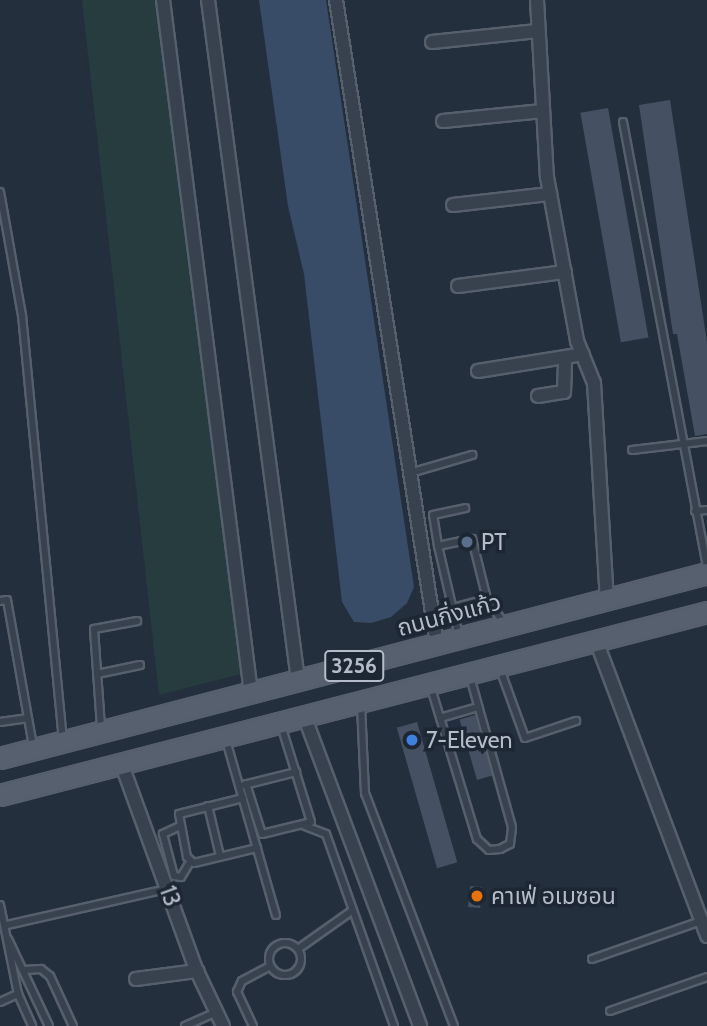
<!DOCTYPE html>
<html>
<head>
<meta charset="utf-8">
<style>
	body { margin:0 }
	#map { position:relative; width:707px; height:1026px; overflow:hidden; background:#242f3e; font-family:Cabin,"Noto Sans Thai",sans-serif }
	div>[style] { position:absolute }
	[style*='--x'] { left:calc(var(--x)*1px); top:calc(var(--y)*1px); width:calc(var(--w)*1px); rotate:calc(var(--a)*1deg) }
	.green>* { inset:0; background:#263c3f }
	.water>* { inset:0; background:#394c67 }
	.building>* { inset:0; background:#455162; transform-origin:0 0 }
	.roads { filter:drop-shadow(2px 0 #565f6c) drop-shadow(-2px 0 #565f6c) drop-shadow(0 2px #565f6c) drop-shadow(0 -2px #565f6c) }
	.service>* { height:6px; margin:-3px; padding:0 3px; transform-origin:3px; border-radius:3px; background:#38414e }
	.service>.ring { margin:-3px; padding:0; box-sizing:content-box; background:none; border:6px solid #38414e; border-radius:50% }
	.minor>* { height:12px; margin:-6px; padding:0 6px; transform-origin:6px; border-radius:6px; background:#38414e }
	.primary>* { height:19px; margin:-9.5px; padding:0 9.5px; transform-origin:9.5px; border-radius:9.5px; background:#56606e }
	.dots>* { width:19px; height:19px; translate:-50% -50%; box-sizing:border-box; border:4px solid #1d2633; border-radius:50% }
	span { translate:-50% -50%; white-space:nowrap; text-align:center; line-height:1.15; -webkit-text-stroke:7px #1d2633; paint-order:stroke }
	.shield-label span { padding:2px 5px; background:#1d2633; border:2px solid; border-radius:5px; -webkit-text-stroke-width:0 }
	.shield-label { font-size:21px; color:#b4bcc9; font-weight:700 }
	.poi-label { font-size:23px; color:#b4bcc9 }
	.left { translate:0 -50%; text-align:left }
	.street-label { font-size:23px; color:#b4bcc9 }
</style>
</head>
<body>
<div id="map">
	<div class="green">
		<i style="clip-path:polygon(82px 0,159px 0,245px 673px,159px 695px)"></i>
	</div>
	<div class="water">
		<i style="clip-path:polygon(259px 0,326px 0,414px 587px,407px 603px,391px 617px,371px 623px,354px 622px,342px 602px,304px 274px,288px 206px)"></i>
	</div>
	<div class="building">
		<i style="clip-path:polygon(670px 100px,707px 342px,707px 434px,695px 436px,677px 334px,673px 334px,639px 105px)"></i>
		<i style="left:608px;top:108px;width:233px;height:28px;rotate:80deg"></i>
		<i style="left:475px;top:715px;width:63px;height:16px;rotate:74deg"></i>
		<i style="left:417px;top:722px;width:146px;height:21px;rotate:74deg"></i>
		<i style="left:470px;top:886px;width:12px;height:21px;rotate:5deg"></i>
	</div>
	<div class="roads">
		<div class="service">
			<i style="--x:623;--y:122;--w:454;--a:79.3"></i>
			<i style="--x:0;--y:192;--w:125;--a:79.9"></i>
			<i style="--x:22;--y:315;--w:427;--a:84.5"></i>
			<i style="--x:632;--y:450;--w:76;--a:-6.8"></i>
			<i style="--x:410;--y:473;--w:65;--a:-16.2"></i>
			<i style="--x:695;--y:511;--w:12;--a:-5"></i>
			<i style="--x:438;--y:546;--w:31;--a:-99"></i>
			<i style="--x:433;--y:515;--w:33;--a:-12"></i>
			<i style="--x:0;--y:601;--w:7;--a:-8"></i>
			<i style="--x:7;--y:600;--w:148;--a:79.9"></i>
			<i style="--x:453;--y:608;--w:35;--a:-15"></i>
			<i style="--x:459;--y:636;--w:92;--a:-103.1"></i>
			<i style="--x:438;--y:546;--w:35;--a:-12"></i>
			<i style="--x:472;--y:539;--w:62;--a:76"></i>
			<i style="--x:487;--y:599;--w:28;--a:55"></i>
			<i style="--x:500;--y:669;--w:73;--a:70.1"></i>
			<i style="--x:525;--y:738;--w:54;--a:-18.4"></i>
			<i style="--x:97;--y:674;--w:44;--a:-11.8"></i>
			<i style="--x:431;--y:688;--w:158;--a:73.1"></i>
			<i style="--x:477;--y:839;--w:16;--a:43"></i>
			<i style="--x:489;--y:850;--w:11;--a:-5"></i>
			<i style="--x:500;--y:849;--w:11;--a:-27"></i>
			<i style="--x:510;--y:844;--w:17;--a:-83"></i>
			<i style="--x:512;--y:827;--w:156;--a:-105.6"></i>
			<i style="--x:361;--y:705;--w:88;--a:87.4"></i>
			<i style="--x:365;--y:793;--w:249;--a:69.1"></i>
			<i style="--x:440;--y:718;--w:40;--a:-16"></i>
			<i style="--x:0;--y:722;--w:27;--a:-8"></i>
			<i style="--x:101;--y:727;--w:98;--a:-94.1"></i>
			<i style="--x:94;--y:629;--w:44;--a:-10.5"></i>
			<i style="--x:226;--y:740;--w:182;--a:74.1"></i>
			<i style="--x:246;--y:784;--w:52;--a:72.3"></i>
			<i style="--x:262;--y:834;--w:50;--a:-13.8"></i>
			<i style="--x:311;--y:822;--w:102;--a:-107.2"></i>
			<i style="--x:244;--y:785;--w:54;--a:-14"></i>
			<i style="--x:243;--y:798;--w:66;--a:166"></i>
			<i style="--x:179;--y:814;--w:44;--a:79.5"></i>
			<i style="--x:187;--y:857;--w:9;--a:41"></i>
			<i style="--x:194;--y:863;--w:65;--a:-13.4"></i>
			<i style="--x:208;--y:806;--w:51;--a:76.5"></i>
			<i style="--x:180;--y:826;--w:19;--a:155"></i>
			<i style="--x:163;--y:834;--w:43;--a:75.3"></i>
			<i style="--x:174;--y:876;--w:7;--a:8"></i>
			<i style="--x:181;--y:877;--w:17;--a:-59"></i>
			<i style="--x:305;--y:826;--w:22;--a:21"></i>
			<i style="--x:326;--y:834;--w:204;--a:70.5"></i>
			<i style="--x:0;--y:905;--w:91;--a:78.6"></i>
			<i style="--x:18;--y:994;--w:35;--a:66"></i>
			<i style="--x:7;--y:925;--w:164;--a:-12.7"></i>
			<i style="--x:8;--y:939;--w:96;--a:64.8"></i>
			<i class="ring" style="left:269px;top:943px;width:26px;height:26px"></i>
			<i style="--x:298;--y:949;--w:67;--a:-35.3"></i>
			<i style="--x:592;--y:959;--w:115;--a:-19.2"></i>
			<i style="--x:24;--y:970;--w:17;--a:-3"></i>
			<i style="--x:41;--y:969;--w:11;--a:38"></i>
			<i style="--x:50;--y:976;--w:55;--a:65.3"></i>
			<i style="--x:0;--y:1002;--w:20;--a:-24"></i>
			<i style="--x:610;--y:1011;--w:103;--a:-19.3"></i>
			<i style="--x:185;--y:1026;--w:34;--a:-24"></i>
			<i style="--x:253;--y:1026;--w:38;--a:-115"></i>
			<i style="--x:237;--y:992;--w:12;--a:-66"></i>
			<i style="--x:242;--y:981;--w:32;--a:-28"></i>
		</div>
		<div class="minor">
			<i style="--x:163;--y:0;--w:699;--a:82.76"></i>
			<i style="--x:208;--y:0;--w:686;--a:82.46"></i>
			<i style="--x:336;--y:0;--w:652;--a:81.09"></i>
			<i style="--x:537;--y:0;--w:177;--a:86.8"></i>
			<i style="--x:547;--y:177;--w:167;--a:79.6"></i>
			<i style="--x:577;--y:341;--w:45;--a:68"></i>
			<i style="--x:594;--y:383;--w:216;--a:86.6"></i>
			<i style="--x:432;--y:42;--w:106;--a:-6"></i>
			<i style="--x:443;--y:121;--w:100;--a:-5.7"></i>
			<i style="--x:453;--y:205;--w:98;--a:-6.5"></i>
			<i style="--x:458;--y:286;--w:108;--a:-7.5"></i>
			<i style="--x:478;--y:371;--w:106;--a:-9.2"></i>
			<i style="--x:538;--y:396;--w:26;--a:-9"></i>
			<i style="--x:564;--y:392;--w:35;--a:-88"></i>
			<i style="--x:597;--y:643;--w:313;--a:69.4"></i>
			<i style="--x:305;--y:718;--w:329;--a:69.5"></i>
			<i style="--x:122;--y:765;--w:215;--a:70.1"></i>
			<i style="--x:195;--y:967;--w:65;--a:64.6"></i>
			<i style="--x:136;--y:979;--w:62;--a:-7.5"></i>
		</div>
		<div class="primary">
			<i style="--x:0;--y:758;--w:731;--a:-14.66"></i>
			<i style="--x:0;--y:795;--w:730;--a:-14.51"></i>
		</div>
	</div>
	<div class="dots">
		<i style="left:467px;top:542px;background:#5c6f8a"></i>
		<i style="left:412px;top:740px;background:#3f7fe0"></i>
		<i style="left:477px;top:896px;background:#e8710a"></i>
	</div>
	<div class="shield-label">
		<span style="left:354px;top:666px">3256</span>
	</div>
	<div class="poi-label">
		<span class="left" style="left:481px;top:542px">PT</span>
		<span class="left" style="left:426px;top:740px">7-Eleven</span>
		<span class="left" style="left:491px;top:896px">คาเฟ่ อเมซอน</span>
	</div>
	<div class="street-label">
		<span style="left:449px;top:615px;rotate:-15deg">ถนนกิ่งแก้ว</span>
		<span style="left:170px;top:896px;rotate:70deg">13</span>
	</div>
</div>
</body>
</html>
